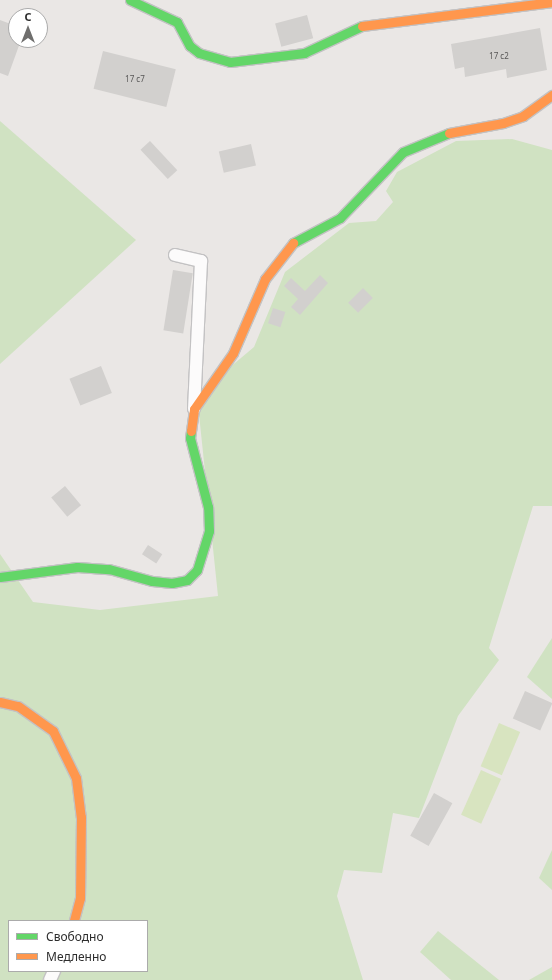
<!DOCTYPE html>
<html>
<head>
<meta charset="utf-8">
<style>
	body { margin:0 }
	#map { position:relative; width:552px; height:980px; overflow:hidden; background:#eae7e5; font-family:"Noto Sans",sans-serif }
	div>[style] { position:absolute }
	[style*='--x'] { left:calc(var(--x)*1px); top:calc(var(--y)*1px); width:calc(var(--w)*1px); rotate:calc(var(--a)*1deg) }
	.green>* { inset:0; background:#d0e2c2 }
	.pitch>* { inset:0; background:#d8e4c0; transform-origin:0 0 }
	.building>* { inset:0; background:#d2d0ce; transform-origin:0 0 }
	.roads { filter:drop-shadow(1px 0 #c3c2c3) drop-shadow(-1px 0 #c3c2c3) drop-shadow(0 1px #c3c2c3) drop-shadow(0 -1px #c3c2c3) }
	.street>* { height:12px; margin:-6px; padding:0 6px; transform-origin:6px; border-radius:6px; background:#fcfbfb }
	.fast>* { height:9px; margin:-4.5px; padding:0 4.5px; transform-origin:4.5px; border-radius:4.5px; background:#63d668 }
	.slow>* { height:9px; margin:-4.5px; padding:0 4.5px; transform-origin:4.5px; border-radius:4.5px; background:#ff974d }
	span { translate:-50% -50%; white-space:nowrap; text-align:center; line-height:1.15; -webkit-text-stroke:3px #fff; paint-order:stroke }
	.number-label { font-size:8px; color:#575656 }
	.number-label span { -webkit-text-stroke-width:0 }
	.legend { position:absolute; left:8px; top:920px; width:140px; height:52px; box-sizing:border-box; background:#fff; border:1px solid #ababab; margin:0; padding:5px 7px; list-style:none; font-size:12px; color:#2d2d2d }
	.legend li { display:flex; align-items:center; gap:8px; height:20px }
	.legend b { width:20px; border:1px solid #ababab }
	.north { position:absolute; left:8px; top:8px; width:40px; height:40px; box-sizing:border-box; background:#fff; border:1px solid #ababab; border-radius:50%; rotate:0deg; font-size:11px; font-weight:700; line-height:16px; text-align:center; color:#2d2d2d }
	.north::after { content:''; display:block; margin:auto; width:14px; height:18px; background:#6f6e6d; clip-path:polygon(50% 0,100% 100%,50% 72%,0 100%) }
</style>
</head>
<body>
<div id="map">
	<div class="green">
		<i style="clip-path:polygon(0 121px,136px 240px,0 364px)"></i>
		<i style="clip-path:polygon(evenodd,512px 139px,552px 150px,552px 506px,533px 506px,489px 648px,499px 660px,458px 716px,419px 818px,393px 813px,382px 873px,344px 870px,337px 896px,363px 980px,0 980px,0 554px,33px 602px,100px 610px,218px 596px,197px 395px,254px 347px,285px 272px,349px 223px,376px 221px,393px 202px,386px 191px,397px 172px,456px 141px,512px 139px,9px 921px,147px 921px,147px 971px,9px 971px,9px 921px)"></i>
		<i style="clip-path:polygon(552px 638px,552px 699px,527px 677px)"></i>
		<i style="clip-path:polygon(552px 850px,552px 890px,539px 878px)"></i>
		<i style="clip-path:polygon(438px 931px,499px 980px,451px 980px,420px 952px)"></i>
		<i style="clip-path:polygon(552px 967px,552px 980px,529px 980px)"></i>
	</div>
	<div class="pitch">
		<i style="left:499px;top:723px;width:23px;height:47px;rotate:23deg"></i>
		<i style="left:481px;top:770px;width:22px;height:49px;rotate:24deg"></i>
	</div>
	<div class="building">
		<i style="left:307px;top:15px;width:24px;height:33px;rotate:75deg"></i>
		<i style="clip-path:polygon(0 20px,16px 26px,16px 40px,21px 40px,8px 76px,0 73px)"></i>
		<i style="clip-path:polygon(540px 28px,547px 70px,507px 78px,506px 69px,465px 77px,464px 67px,455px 69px,451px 44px)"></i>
		<i style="left:103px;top:51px;width:75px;height:39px;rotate:14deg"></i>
		<i style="left:150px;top:141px;width:40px;height:13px;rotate:47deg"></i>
		<i style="left:251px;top:144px;width:22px;height:33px;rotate:77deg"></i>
		<i style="left:173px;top:270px;width:20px;height:61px;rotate:9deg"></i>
		<i style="clip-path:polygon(320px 275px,328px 283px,300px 315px,291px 307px,298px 299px,284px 286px,291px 278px,305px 291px)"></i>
		<i style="left:363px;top:288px;width:14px;height:21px;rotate:45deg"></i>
		<i style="left:273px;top:308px;width:13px;height:16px;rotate:18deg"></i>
		<i style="left:101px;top:366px;width:29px;height:34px;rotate:68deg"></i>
		<i style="left:65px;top:486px;width:25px;height:18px;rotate:50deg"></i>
		<i style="left:148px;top:545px;width:17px;height:11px;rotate:33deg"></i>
		<i style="left:525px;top:691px;width:30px;height:30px;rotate:24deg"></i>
		<i style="left:434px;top:793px;width:21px;height:49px;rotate:29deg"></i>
	</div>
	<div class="roads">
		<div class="street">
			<i style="--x:175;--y:255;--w:27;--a:13"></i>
			<i style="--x:201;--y:261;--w:148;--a:92.7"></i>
			<i style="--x:50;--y:980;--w:10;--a:-66"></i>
		</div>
		<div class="fast">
			<i style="--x:130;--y:0;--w:52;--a:25.1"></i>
			<i style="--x:177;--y:22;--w:27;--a:62"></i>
			<i style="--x:190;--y:46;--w:11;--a:38"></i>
			<i style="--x:199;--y:53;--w:32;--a:16"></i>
			<i style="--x:230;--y:62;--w:75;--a:-6.9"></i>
			<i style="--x:304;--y:53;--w:64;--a:-25"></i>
			<i style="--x:293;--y:243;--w:53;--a:-28"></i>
			<i style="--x:340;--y:218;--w:91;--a:-46.3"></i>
			<i style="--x:403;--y:152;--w:50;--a:-22.4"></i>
			<i style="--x:0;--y:577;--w:78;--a:-7.4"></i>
			<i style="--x:77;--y:567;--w:32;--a:4"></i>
			<i style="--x:109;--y:569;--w:45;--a:15.6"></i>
			<i style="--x:152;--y:581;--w:20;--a:6"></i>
			<i style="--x:172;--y:583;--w:15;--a:-11"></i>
			<i style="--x:187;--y:580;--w:14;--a:-45"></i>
			<i style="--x:197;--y:570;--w:41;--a:-72.9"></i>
			<i style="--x:209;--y:531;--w:24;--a:-92"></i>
			<i style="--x:208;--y:507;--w:71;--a:-104.6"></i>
			<i style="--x:190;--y:438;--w:7;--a:-82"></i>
		</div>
		<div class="slow">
			<i style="--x:362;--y:26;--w:192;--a:-7.2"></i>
			<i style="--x:449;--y:133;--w:55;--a:-10.5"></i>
			<i style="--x:503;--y:123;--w:21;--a:-19"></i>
			<i style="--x:523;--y:116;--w:36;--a:-36"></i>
			<i style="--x:191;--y:431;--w:22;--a:-82"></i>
			<i style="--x:194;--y:409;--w:68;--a:-55.1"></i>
			<i style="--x:233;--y:353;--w:81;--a:-66.6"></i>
			<i style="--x:265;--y:279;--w:46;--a:-52.1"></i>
			<i style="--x:0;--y:702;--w:18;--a:13"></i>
			<i style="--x:18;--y:706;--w:43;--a:35.5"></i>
			<i style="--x:53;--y:731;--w:52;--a:63.9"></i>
			<i style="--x:76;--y:778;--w:39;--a:83"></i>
			<i style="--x:81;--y:817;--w:81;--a:90.7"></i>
			<i style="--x:80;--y:898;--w:24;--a:105"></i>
		</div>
	</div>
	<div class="number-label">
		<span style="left:499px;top:56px">17 с2</span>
		<span style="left:135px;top:79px">17 с7</span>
	</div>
	<ul class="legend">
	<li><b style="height:5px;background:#63d668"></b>Свободно</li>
	<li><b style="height:5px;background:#ff974d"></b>Медленно</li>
	</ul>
	<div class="north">С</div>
</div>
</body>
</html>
